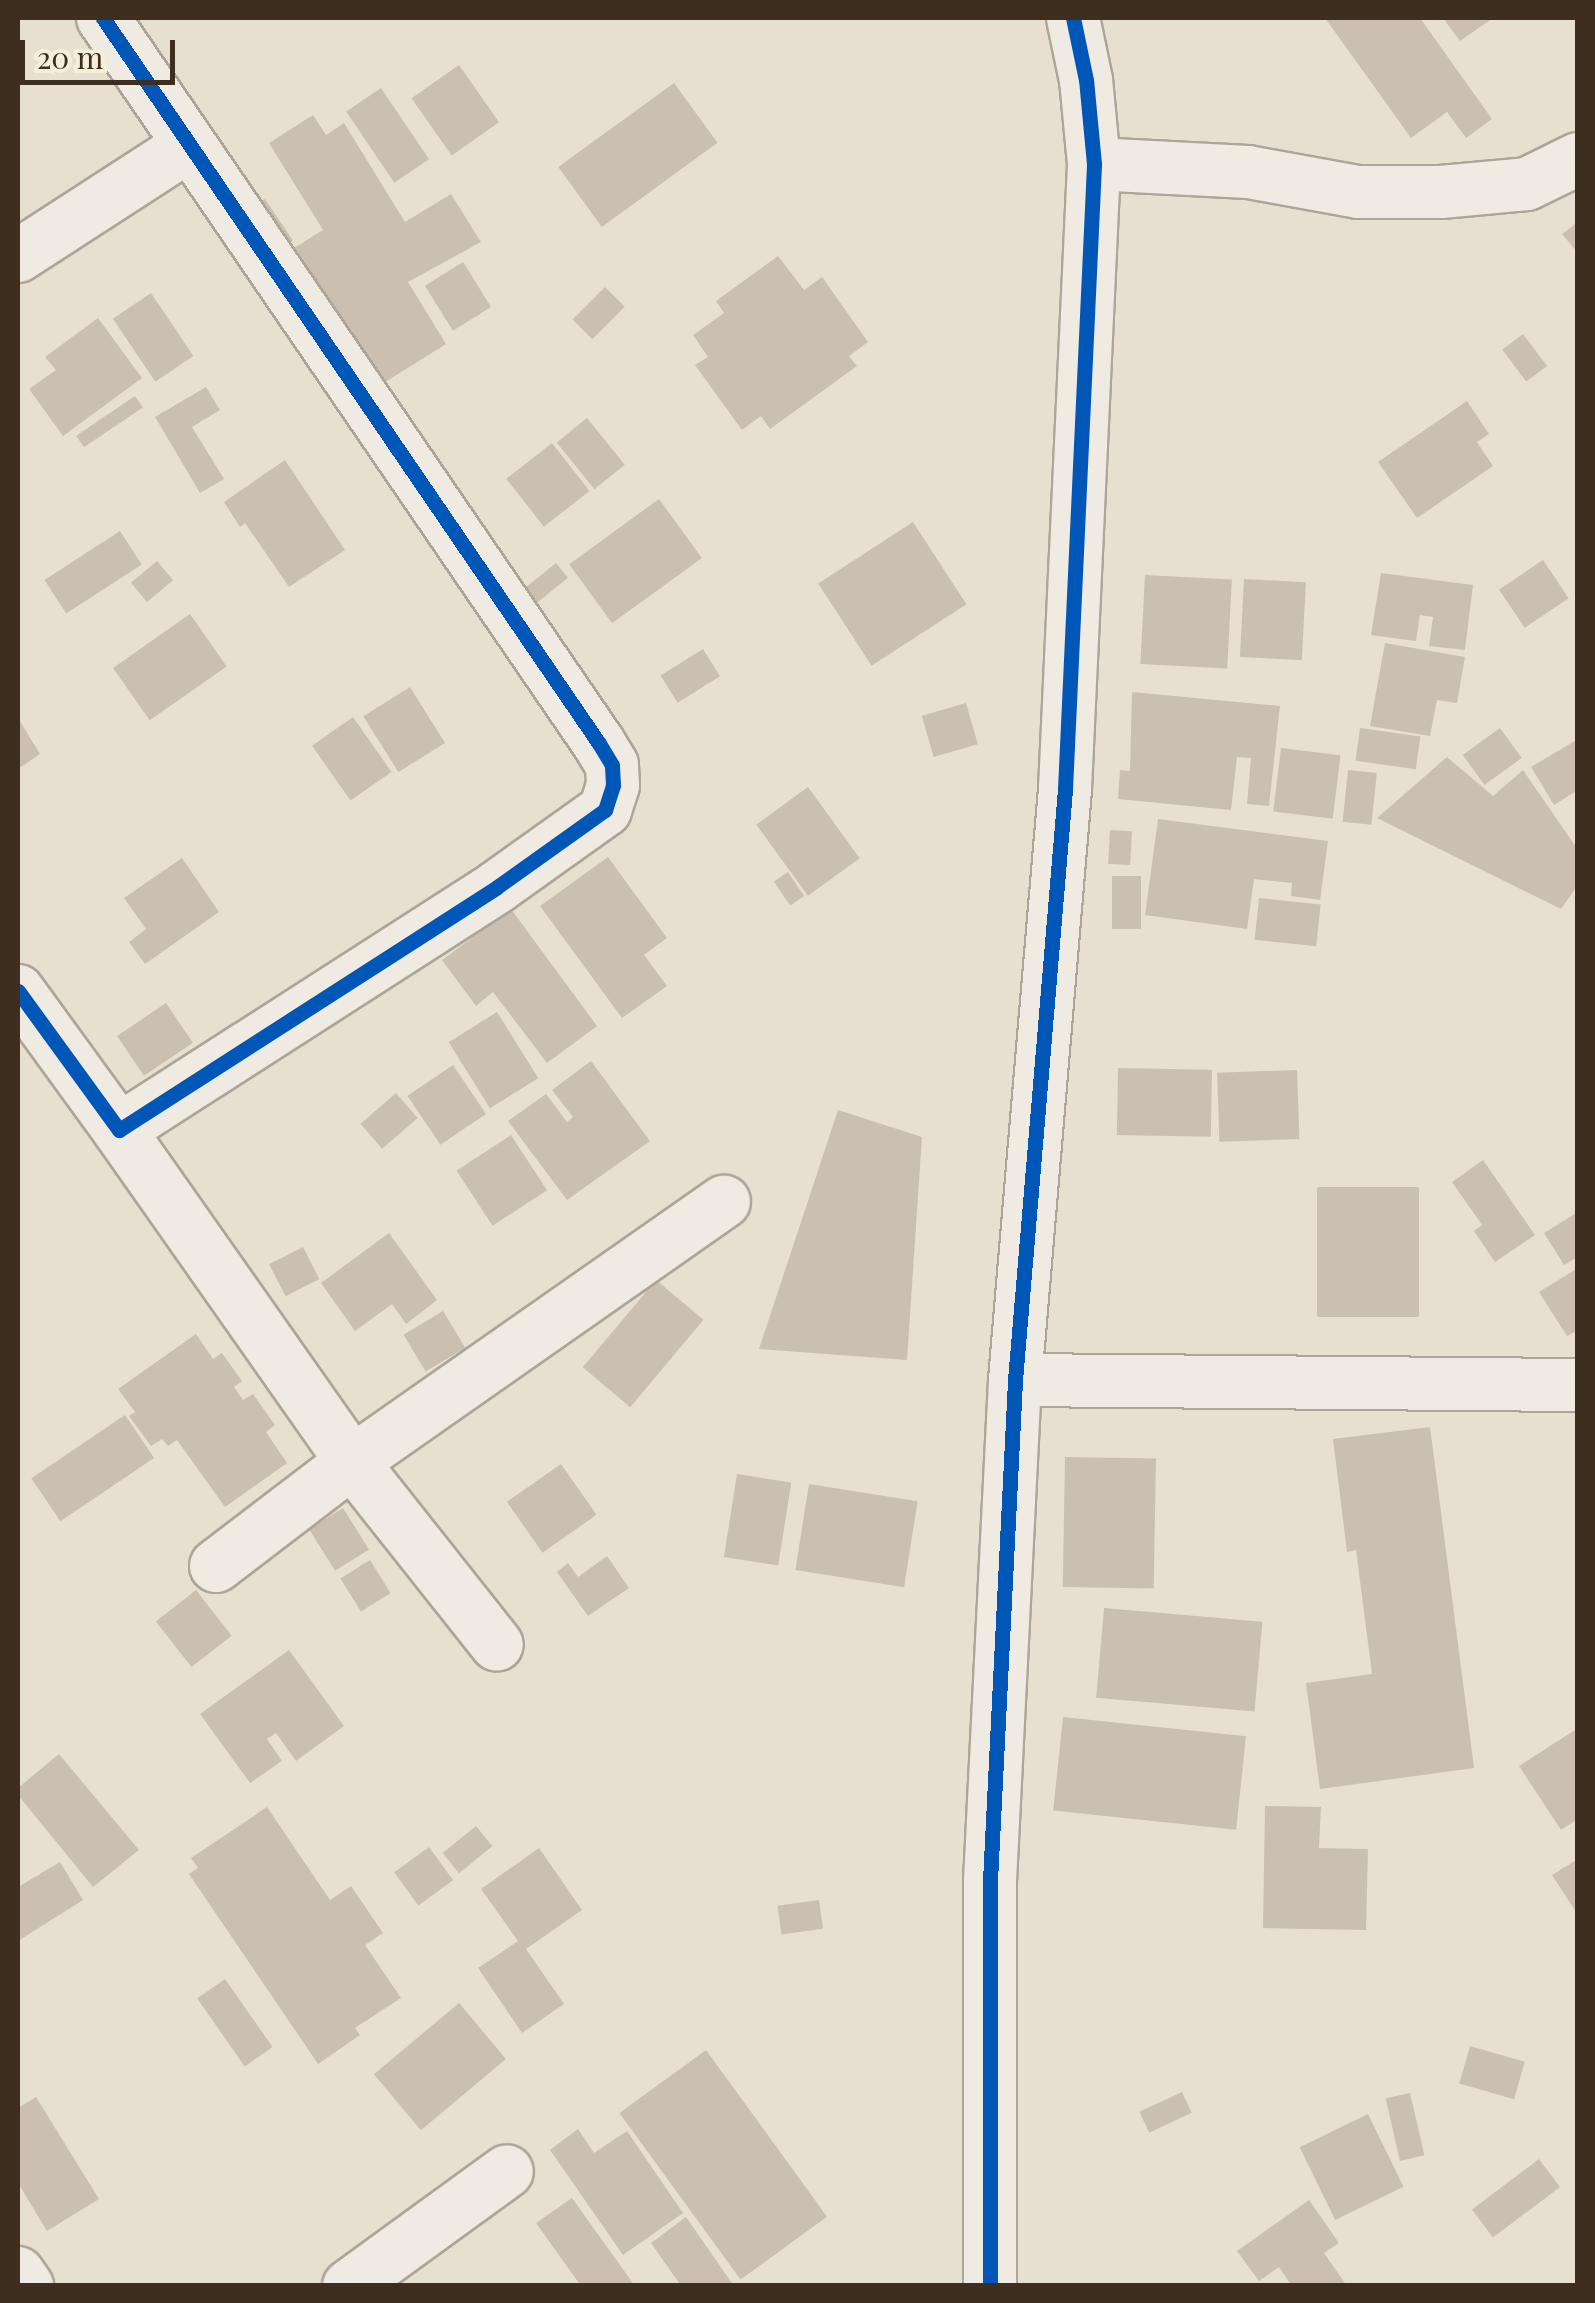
<!DOCTYPE html>
<html>
<head>
<meta charset="utf-8">
<style>
	body { margin:0 }
	#map { position:relative; width:1595px; height:2303px; overflow:hidden; background:#e7e0d1; font-family:"Playfair Display",serif }
	div>[style] { position:absolute }
	[style*='--x'] { left:calc(var(--x)*1px); top:calc(var(--y)*1px); width:calc(var(--w)*1px); rotate:calc(var(--a)*1deg) }
	.building>* { inset:0; background:#cbbfb2; transform-origin:0 0 }
	.roads { filter:drop-shadow(2px 0 #ada599) drop-shadow(-2px 0 #ada599) drop-shadow(0 2px #ada599) drop-shadow(0 -2px #ada599) }
	.minor>* { height:52px; margin:-26px; padding:0 26px; transform-origin:26px; border-radius:26px; background:#efebe3 }
	.cycleway>* { height:15px; margin:-7.5px; padding:0 7.5px; transform-origin:7.5px; border-radius:7.5px; background:#0057b8 }
	span { translate:-50% -50%; white-space:nowrap; text-align:center; line-height:1.15; -webkit-text-stroke:8px #f7eed8; paint-order:stroke }
	.frame { position:absolute; inset:0; border:20px solid #3d2e20; pointer-events:none }
	.scale { position:absolute; left:20px; top:40px; width:155px; height:45px; box-sizing:border-box; border:5px solid #3d2e20; border-top:0; padding-left:12px; font-size:30px; line-height:35px; white-space:nowrap; color:#3d2e20; -webkit-text-stroke:8px #f7eed8; paint-order:stroke }
</style>
</head>
<body>
<div id="map">
	<div class="building">
		<i style="clip-path:polygon(1325px 18px,1420px 18px,1492px 119px,1466px 138px,1447px 112px,1411px 138px)"></i>
		<i style="clip-path:polygon(1443px 18px,1493px 18px,1460px 41px)"></i>
		<i style="left:459px;top:65px;width:70px;height:58px;rotate:55deg"></i>
		<i style="left:674px;top:83px;width:74px;height:143px;rotate:54deg"></i>
		<i style="left:381px;top:88px;width:86px;height:42px;rotate:56deg"></i>
		<i style="clip-path:polygon(313px 115px,326px 135px,344px 123px,405px 222px,451px 194px,481px 242px,408px 282px,446px 344px,379px 386px,294px 248px,323px 230px,269px 143px)"></i>
		<i style="left:265px;top:199px;width:50px;height:28px;rotate:56deg"></i>
		<i style="clip-path:polygon(1578px 222px,1578px 253px,1562px 234px)"></i>
		<i style="clip-path:polygon(778px 256px,804px 290px,822px 277px,868px 342px,849px 356px,857px 366px,770px 429px,761px 416px,742px 430px,695px 365px,708px 357px,693px 335px,724px 313px,716px 301px)"></i>
		<i style="left:463px;top:262px;width:53px;height:45px;rotate:58deg"></i>
		<i style="left:605px;top:287px;width:28px;height:46px;rotate:45deg"></i>
		<i style="left:151px;top:293px;width:76px;height:46px;rotate:56deg"></i>
		<i style="clip-path:polygon(98px 318px,142px 378px,63px 436px,29px 389px,56px 370px,45px 357px)"></i>
		<i style="left:1523px;top:334px;width:40px;height:26px;rotate:53deg"></i>
		<i style="clip-path:polygon(206px 387px,220px 410px,192px 427px,224px 479px,200px 493px,155px 417px)"></i>
		<i style="left:135px;top:396px;width:14px;height:71px;rotate:56deg"></i>
		<i style="clip-path:polygon(1467px 401px,1489px 434px,1477px 442px,1493px 466px,1417px 518px,1378px 462px)"></i>
		<i style="left:587px;top:418px;width:60px;height:39px;rotate:51deg"></i>
		<i style="left:552px;top:443px;width:61px;height:58px;rotate:52deg"></i>
		<i style="clip-path:polygon(285px 460px,345px 550px,289px 587px,245px 523px,240px 527px,224px 502px)"></i>
		<i style="left:659px;top:499px;width:73px;height:111px;rotate:54deg"></i>
		<i style="left:913px;top:522px;width:98px;height:113px;rotate:57deg"></i>
		<i style="left:120px;top:531px;width:40px;height:90px;rotate:57deg"></i>
		<i style="left:1543px;top:560px;width:46px;height:53px;rotate:56deg"></i>
		<i style="left:157px;top:561px;width:25px;height:34px;rotate:50deg"></i>
		<i style="left:556px;top:563px;width:19px;height:45px;rotate:51deg"></i>
		<i style="clip-path:polygon(1381px 573px,1473px 585px,1465px 650px,1429px 646px,1433px 617px,1420px 615px,1416px 641px,1371px 635px)"></i>
		<i style="left:1145px;top:575px;width:87px;height:89px;rotate:3deg"></i>
		<i style="left:1244px;top:579px;width:62px;height:78px;rotate:3deg"></i>
		<i style="left:190px;top:614px;width:64px;height:94px;rotate:55deg"></i>
		<i style="clip-path:polygon(1385px 643px,1465px 657px,1457px 703px,1437px 700px,1430px 736px,1370px 726px)"></i>
		<i style="left:703px;top:649px;width:32px;height:50px;rotate:58deg"></i>
		<i style="left:410px;top:687px;width:66px;height:55px;rotate:58deg"></i>
		<i style="clip-path:polygon(1132px 692px,1280px 706px,1269px 806px,1247px 804px,1251px 758px,1237px 757px,1231px 810px,1118px 799px,1120px 770px,1130px 771px)"></i>
		<i style="left:966px;top:703px;width:43px;height:46px;rotate:74deg"></i>
		<i style="left:353px;top:717px;width:67px;height:50px;rotate:55deg"></i>
		<i style="clip-path:polygon(18px 718px,40px 754px,18px 769px)"></i>
		<i style="left:1360px;top:728px;width:61px;height:33px;rotate:8deg"></i>
		<i style="left:1500px;top:728px;width:37px;height:46px;rotate:54deg"></i>
		<i style="clip-path:polygon(1578px 739px,1578px 790px,1554px 805px,1531px 767px)"></i>
		<i style="left:1281px;top:748px;width:60px;height:64px;rotate:7deg"></i>
		<i style="clip-path:polygon(1447px 757px,1493px 796px,1523px 770px,1578px 850px,1578px 885px,1561px 909px,1377px 818px)"></i>
		<i style="left:1348px;top:770px;width:29px;height:52px;rotate:6deg"></i>
		<i style="left:808px;top:787px;width:88px;height:64px;rotate:54deg"></i>
		<i style="clip-path:polygon(1158px 819px,1328px 841px,1320px 900px,1291px 896px,1292px 883px,1254px 879px,1247px 929px,1145px 915px)"></i>
		<i style="left:1110px;top:830px;width:22px;height:34px;rotate:3deg"></i>
		<i style="clip-path:polygon(608px 857px,667px 938px,644px 955px,667px 986px,622px 1018px,540px 906px)"></i>
		<i style="clip-path:polygon(182px 858px,219px 912px,145px 964px,129px 942px,146px 929px,124px 898px)"></i>
		<i style="left:788px;top:872px;width:29px;height:17px;rotate:56deg"></i>
		<i style="left:1112px;top:876px;width:29px;height:53px"></i>
		<i style="left:1259px;top:898px;width:62px;height:42px;rotate:6deg"></i>
		<i style="clip-path:polygon(511px 909px,597px 1026px,547px 1063px,493px 992px,476px 1006px,442px 960px)"></i>
		<i style="left:166px;top:1003px;width:48px;height:59px;rotate:56deg"></i>
		<i style="left:497px;top:1012px;width:78px;height:57px;rotate:58deg"></i>
		<i style="clip-path:polygon(591px 1061px,650px 1141px,567px 1200px,508px 1121px,546px 1094px,567px 1122px,573px 1117px,552px 1090px)"></i>
		<i style="left:453px;top:1065px;width:59px;height:55px;rotate:56deg"></i>
		<i style="left:1118px;top:1068px;width:94px;height:67px;rotate:1deg"></i>
		<i style="left:1297px;top:1070px;width:69px;height:80px;rotate:88deg"></i>
		<i style="left:396px;top:1093px;width:33px;height:47px;rotate:49deg"></i>
		<i style="clip-path:polygon(838px 1110px,922px 1137px,907px 1360px,759px 1349px)"></i>
		<i style="left:511px;top:1135px;width:66px;height:65px;rotate:57deg"></i>
		<i style="clip-path:polygon(1483px 1160px,1535px 1235px,1495px 1262px,1474px 1231px,1482px 1225px,1452px 1182px)"></i>
		<i style="left:1317px;top:1187px;width:102px;height:130px"></i>
		<i style="clip-path:polygon(1578px 1212px,1578px 1257px,1564px 1265px,1544px 1233px)"></i>
		<i style="clip-path:polygon(389px 1233px,437px 1300px,406px 1324px,392px 1304px,355px 1331px,321px 1283px)"></i>
		<i style="left:303px;top:1247px;width:36px;height:38px;rotate:63deg"></i>
		<i style="clip-path:polygon(1578px 1268px,1578px 1330px,1567px 1336px,1539px 1292px)"></i>
		<i style="left:656px;top:1280px;width:62px;height:114px;rotate:40deg"></i>
		<i style="left:443px;top:1311px;width:43px;height:46px;rotate:59deg"></i>
		<i style="clip-path:polygon(196px 1334px,213px 1359px,222px 1353px,242px 1381px,234px 1387px,243px 1400px,253px 1394px,275px 1425px,266px 1432px,287px 1463px,225px 1507px,177px 1440px,168px 1446px,162px 1439px,151px 1446px,129px 1416px,135px 1412px,118px 1389px)"></i>
		<i style="left:125px;top:1415px;width:52px;height:113px;rotate:56deg"></i>
		<i style="clip-path:polygon(1430px 1427px,1474px 1768px,1320px 1789px,1306px 1683px,1372px 1674px,1356px 1550px,1347px 1552px,1333px 1439px)"></i>
		<i style="left:1065px;top:1457px;width:91px;height:130px;rotate:1deg"></i>
		<i style="left:561px;top:1464px;width:62px;height:66px;rotate:55deg"></i>
		<i style="left:737px;top:1474px;width:55px;height:84px;rotate:9deg"></i>
		<i style="left:809px;top:1484px;width:110px;height:87px;rotate:9deg"></i>
		<i style="left:343px;top:1508px;width:49px;height:40px;rotate:58deg"></i>
		<i style="clip-path:polygon(607px 1556px,629px 1588px,588px 1616px,557px 1572px,568px 1563px,578px 1577px)"></i>
		<i style="left:370px;top:1560px;width:39px;height:35px;rotate:58deg"></i>
		<i style="left:196px;top:1590px;width:58px;height:51px;rotate:52deg"></i>
		<i style="left:1104px;top:1608px;width:159px;height:90px;rotate:5deg"></i>
		<i style="clip-path:polygon(289px 1650px,344px 1726px,296px 1761px,276px 1733px,267px 1739px,282px 1761px,250px 1783px,200px 1714px)"></i>
		<i style="left:1063px;top:1717px;width:184px;height:94px;rotate:6deg"></i>
		<i style="clip-path:polygon(1578px 1728px,1578px 1819px,1561px 1830px,1519px 1766px)"></i>
		<i style="clip-path:polygon(59px 1754px,139px 1850px,93px 1887px,18px 1795px,18px 1788px)"></i>
		<i style="clip-path:polygon(1265px 1806px,1321px 1807px,1319px 1848px,1368px 1849px,1366px 1930px,1263px 1928px)"></i>
		<i style="clip-path:polygon(267px 1807px,330px 1900px,351px 1886px,383px 1933px,365px 1945px,401px 1998px,355px 2028px,360px 2035px,318px 2064px,189px 1874px,198px 1868px,191px 1858px)"></i>
		<i style="left:476px;top:1826px;width:26px;height:43px;rotate:51deg"></i>
		<i style="left:429px;top:1847px;width:41px;height:43px;rotate:54deg"></i>
		<i style="clip-path:polygon(539px 1848px,582px 1910px,526px 1949px,564px 2004px,522px 2033px,478px 1968px,518px 1941px,481px 1889px)"></i>
		<i style="clip-path:polygon(1578px 1859px,1578px 1915px,1552px 1875px)"></i>
		<i style="clip-path:polygon(60px 1862px,83px 1900px,18px 1941px,18px 1887px)"></i>
		<i style="left:819px;top:1900px;width:29px;height:42px;rotate:82deg"></i>
		<i style="left:225px;top:1979px;width:83px;height:34px;rotate:55deg"></i>
		<i style="left:459px;top:2003px;width:73px;height:111px;rotate:50deg"></i>
		<i style="left:1470px;top:2046px;width:57px;height:39px;rotate:16deg"></i>
		<i style="left:706px;top:2050px;width:206px;height:107px;rotate:54deg"></i>
		<i style="left:1182px;top:2092px;width:23px;height:47px;rotate:65deg"></i>
		<i style="left:1410px;top:2093px;width:64px;height:25px;rotate:77deg"></i>
		<i style="clip-path:polygon(36px 2097px,99px 2199px,47px 2231px,18px 2183px,18px 2108px)"></i>
		<i style="left:1368px;top:2114px;width:81px;height:76px;rotate:64deg"></i>
		<i style="clip-path:polygon(578px 2129px,594px 2153px,627px 2131px,683px 2213px,623px 2255px,550px 2150px)"></i>
		<i style="left:1539px;top:2159px;width:35px;height:84px;rotate:53deg"></i>
		<i style="clip-path:polygon(572px 2198px,635px 2286px,581px 2286px,536px 2223px)"></i>
		<i style="clip-path:polygon(1309px 2200px,1339px 2243px,1324px 2253px,1347px 2286px,1292px 2286px,1279px 2267px,1259px 2281px,1237px 2251px)"></i>
		<i style="clip-path:polygon(686px 2217px,734px 2286px,681px 2286px,651px 2243px)"></i>
	</div>
	<div class="roads">
		<div class="minor">
			<i style="--x:1094;--y:164;--w:154;--a:3"></i>
			<i style="--x:1248;--y:172;--w:112;--a:10.3"></i>
			<i style="--x:1358;--y:192;--w:83;--a:0"></i>
			<i style="--x:1441;--y:192;--w:86;--a:-5.3"></i>
			<i style="--x:1527;--y:184;--w:57;--a:-26.1"></i>
			<i style="--x:18;--y:256;--w:202;--a:-32.9"></i>
			<i style="--x:18;--y:991;--w:172;--a:54"></i>
			<i style="--x:119;--y:1130;--w:449;--a:-32.7"></i>
			<i style="--x:497;--y:887;--w:133;--a:-35.5"></i>
			<i style="--x:605;--y:810;--w:26;--a:-72"></i>
			<i style="--x:613;--y:785;--w:20;--a:-93"></i>
			<i style="--x:612;--y:765;--w:27;--a:-121"></i>
			<i style="--x:598;--y:742;--w:877;--a:-124.36"></i>
			<i style="--x:119;--y:1130;--w:406;--a:54.9"></i>
			<i style="--x:352;--y:1462;--w:233;--a:51.6"></i>
			<i style="--x:1015;--y:1380;--w:563;--a:0.51"></i>
			<i style="--x:216;--y:1566;--w:171;--a:-37.4"></i>
			<i style="--x:352;--y:1462;--w:454;--a:-35"></i>
			<i style="--x:18;--y:2273;--w:16;--a:55"></i>
			<i style="--x:349;--y:2286;--w:195;--a:-36"></i>
			<i style="--x:990;--y:2286;--w:405;--a:-90"></i>
			<i style="--x:990;--y:1881;--w:502;--a:-87.14"></i>
			<i style="--x:1015;--y:1380;--w:593;--a:-85.16"></i>
			<i style="--x:1065;--y:789;--w:626;--a:-87.34"></i>
			<i style="--x:1094;--y:164;--w:84;--a:-95.4"></i>
			<i style="--x:1086;--y:80;--w:63;--a:-101.8"></i>
		</div>
	</div>
	<div class="cycleway">
		<i style="--x:18;--y:991;--w:172;--a:54"></i>
		<i style="--x:119;--y:1130;--w:449;--a:-32.7"></i>
		<i style="--x:497;--y:887;--w:133;--a:-35.5"></i>
		<i style="--x:605;--y:810;--w:26;--a:-72"></i>
		<i style="--x:613;--y:785;--w:20;--a:-93"></i>
		<i style="--x:612;--y:765;--w:27;--a:-121"></i>
		<i style="--x:598;--y:742;--w:877;--a:-124.36"></i>
		<i style="--x:990;--y:2286;--w:405;--a:-90"></i>
		<i style="--x:990;--y:1881;--w:502;--a:-87.14"></i>
		<i style="--x:1015;--y:1380;--w:593;--a:-85.16"></i>
		<i style="--x:1065;--y:789;--w:626;--a:-87.34"></i>
		<i style="--x:1094;--y:164;--w:84;--a:-95.4"></i>
		<i style="--x:1086;--y:80;--w:63;--a:-101.8"></i>
	</div>
	<div class="frame"></div>
	<div class="scale">20 m</div>
</div>
</body>
</html>
